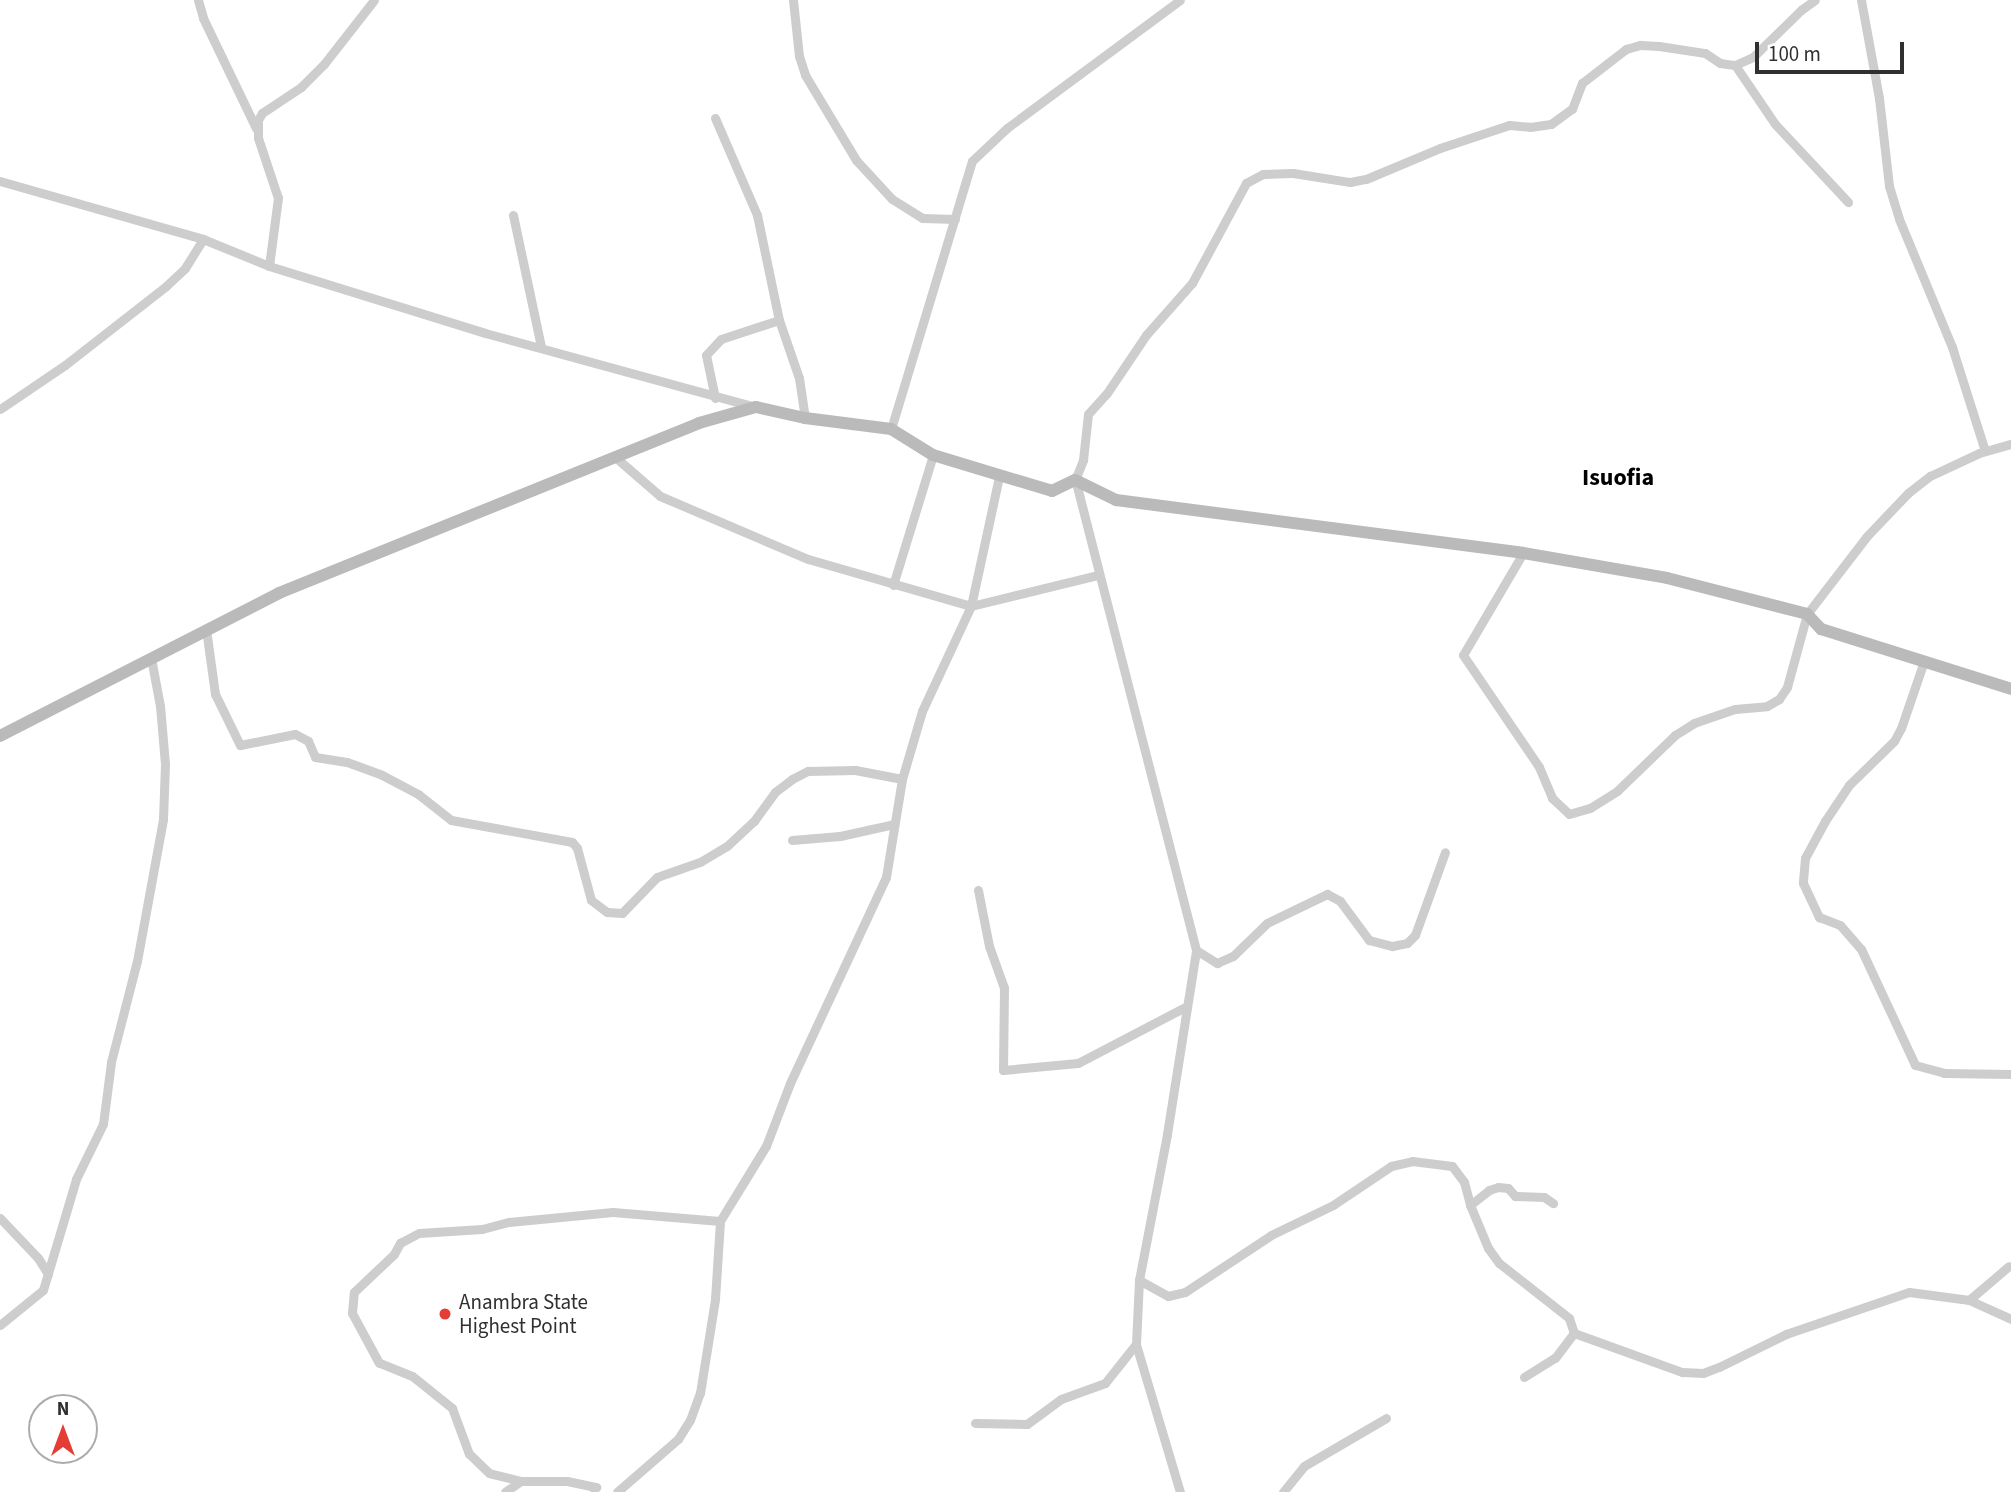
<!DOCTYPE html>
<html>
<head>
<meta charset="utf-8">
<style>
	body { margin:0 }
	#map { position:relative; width:2011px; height:1492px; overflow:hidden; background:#fff; font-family:"Source Sans 3",sans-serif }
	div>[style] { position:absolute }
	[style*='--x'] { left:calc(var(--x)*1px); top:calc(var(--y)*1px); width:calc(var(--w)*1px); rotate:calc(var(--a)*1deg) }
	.minor>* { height:9px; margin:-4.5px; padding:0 4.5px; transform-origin:4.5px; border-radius:4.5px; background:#cdcdcd }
	.secondary>* { height:12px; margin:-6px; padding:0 6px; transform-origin:6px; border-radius:6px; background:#bababa }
	.dots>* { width:19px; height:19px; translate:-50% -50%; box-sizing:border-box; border:4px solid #fff; border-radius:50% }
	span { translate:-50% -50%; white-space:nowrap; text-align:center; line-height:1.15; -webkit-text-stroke:7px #fff; paint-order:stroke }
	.poi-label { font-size:21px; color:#303030 }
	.left { translate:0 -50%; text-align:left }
	.quarter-label { font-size:24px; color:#000; font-weight:700 }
	.north { position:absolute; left:28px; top:1394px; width:70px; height:70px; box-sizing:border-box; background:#fff; border:2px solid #acacac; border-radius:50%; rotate:0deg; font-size:19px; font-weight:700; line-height:28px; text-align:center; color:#303030 }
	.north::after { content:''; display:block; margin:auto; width:24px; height:32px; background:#e43d36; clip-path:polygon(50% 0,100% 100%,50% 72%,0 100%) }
	.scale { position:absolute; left:1755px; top:42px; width:149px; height:32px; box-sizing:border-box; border:4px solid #303030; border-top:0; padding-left:9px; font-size:21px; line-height:24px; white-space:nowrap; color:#303030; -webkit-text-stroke:5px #fff; paint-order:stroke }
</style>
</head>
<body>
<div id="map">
	<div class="minor">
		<i style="--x:198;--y:0;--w:19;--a:74"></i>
		<i style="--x:203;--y:18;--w:122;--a:64.3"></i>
		<i style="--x:793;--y:0;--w:56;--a:83.9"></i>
		<i style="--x:799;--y:56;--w:20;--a:72"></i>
		<i style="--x:805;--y:75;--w:99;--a:59"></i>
		<i style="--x:856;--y:160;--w:53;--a:47.3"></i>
		<i style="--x:892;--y:199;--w:36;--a:32"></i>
		<i style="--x:923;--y:218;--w:32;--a:2"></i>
		<i style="--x:1861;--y:0;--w:100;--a:79.6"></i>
		<i style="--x:1879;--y:98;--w:89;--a:83.5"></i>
		<i style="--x:1889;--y:186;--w:34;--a:73"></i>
		<i style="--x:1899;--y:219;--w:139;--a:67.5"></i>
		<i style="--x:1952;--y:347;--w:109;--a:72.4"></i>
		<i style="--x:1735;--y:65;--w:71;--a:55.9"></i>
		<i style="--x:1775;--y:124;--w:107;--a:46.9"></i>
		<i style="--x:715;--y:118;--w:106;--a:66.6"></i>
		<i style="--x:757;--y:215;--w:107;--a:78.2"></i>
		<i style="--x:779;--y:320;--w:61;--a:71"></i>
		<i style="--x:799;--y:378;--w:40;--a:81.5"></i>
		<i style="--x:0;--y:181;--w:211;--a:15.9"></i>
		<i style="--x:203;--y:239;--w:71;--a:22.2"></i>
		<i style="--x:269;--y:266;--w:226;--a:17.2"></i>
		<i style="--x:485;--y:333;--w:281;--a:15.3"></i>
		<i style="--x:513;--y:215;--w:135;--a:78"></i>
		<i style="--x:269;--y:266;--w:69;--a:-82.5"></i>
		<i style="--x:278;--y:198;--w:63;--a:-108.4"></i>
		<i style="--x:258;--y:138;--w:18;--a:-90"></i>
		<i style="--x:258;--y:120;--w:8;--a:-60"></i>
		<i style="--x:262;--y:113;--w:47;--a:-33.7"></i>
		<i style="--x:301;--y:87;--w:33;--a:-45"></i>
		<i style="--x:324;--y:64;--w:81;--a:-52"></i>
		<i style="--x:715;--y:398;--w:44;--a:-101.8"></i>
		<i style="--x:706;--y:355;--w:22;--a:-47"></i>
		<i style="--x:721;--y:339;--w:61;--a:-18.1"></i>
		<i style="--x:0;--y:409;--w:78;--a:-34.1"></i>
		<i style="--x:65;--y:365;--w:128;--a:-38"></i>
		<i style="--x:166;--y:286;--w:26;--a:-43"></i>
		<i style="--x:185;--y:268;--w:34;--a:-58"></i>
		<i style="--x:891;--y:429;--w:280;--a:-73.2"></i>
		<i style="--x:972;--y:161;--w:48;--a:-43.3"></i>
		<i style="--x:1007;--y:128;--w:215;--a:-36.5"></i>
		<i style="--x:614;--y:456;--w:61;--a:41"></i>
		<i style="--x:660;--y:496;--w:161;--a:23.1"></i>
		<i style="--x:808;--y:559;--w:170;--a:16.1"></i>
		<i style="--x:971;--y:606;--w:131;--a:-13.7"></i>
		<i style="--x:1523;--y:553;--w:118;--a:120.5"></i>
		<i style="--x:1463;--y:655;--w:135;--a:55.8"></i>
		<i style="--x:1539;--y:767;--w:34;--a:67"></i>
		<i style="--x:1552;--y:798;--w:23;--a:43"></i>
		<i style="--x:1569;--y:814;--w:22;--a:-16"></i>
		<i style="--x:1590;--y:808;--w:32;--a:-32"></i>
		<i style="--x:1617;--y:791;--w:81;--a:-44"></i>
		<i style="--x:1675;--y:735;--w:22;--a:-32"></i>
		<i style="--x:1694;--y:723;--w:43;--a:-18.9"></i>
		<i style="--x:1735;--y:709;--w:32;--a:-5"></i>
		<i style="--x:1767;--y:706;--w:14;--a:-30"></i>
		<i style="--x:1779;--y:699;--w:14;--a:-56"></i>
		<i style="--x:1787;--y:687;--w:76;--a:-74.7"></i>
		<i style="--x:1807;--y:614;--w:98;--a:-52.4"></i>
		<i style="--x:1867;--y:536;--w:59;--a:-46.4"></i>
		<i style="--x:1908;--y:493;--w:28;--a:-38"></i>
		<i style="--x:1930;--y:476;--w:54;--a:-25.1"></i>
		<i style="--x:1979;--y:453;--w:33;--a:-16"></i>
		<i style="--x:893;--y:585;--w:136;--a:-72.9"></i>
		<i style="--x:206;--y:629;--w:66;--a:82.1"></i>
		<i style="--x:215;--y:694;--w:57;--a:63.9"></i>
		<i style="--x:240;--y:745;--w:56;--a:-11.3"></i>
		<i style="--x:295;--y:734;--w:15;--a:28"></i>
		<i style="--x:308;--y:741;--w:17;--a:66"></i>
		<i style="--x:315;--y:757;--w:32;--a:9"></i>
		<i style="--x:347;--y:762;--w:37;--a:20"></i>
		<i style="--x:382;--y:775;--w:41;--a:27.8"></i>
		<i style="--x:418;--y:794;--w:42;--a:38.2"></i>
		<i style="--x:451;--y:820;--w:123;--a:10.3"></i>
		<i style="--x:572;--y:842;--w:8;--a:50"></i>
		<i style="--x:577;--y:848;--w:54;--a:74.9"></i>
		<i style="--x:591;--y:900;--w:20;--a:37"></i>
		<i style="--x:607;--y:912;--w:15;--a:4"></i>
		<i style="--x:622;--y:913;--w:50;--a:-45.8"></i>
		<i style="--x:657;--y:877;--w:46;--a:-19.2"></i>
		<i style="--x:700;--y:862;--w:31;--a:-31"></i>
		<i style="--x:727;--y:846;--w:37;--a:-43"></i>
		<i style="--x:754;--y:821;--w:36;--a:-54"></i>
		<i style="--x:775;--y:792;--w:21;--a:-37"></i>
		<i style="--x:792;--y:779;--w:18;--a:-27"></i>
		<i style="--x:808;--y:771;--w:47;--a:-1.2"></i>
		<i style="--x:855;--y:770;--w:48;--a:10.8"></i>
		<i style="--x:1924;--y:661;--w:71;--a:108.9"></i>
		<i style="--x:1901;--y:728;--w:15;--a:118"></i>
		<i style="--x:1894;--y:741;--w:63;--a:135.6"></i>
		<i style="--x:1849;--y:785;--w:43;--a:123.7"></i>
		<i style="--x:1825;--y:821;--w:42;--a:118.4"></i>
		<i style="--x:1805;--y:858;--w:25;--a:95"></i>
		<i style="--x:1803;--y:883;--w:38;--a:65"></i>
		<i style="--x:1819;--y:917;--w:22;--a:21"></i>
		<i style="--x:1840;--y:925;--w:32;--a:49"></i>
		<i style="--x:1861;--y:949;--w:128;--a:65"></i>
		<i style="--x:1915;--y:1065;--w:30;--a:15"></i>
		<i style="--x:1944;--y:1073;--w:67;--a:0.9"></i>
		<i style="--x:792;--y:840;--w:48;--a:-4.8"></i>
		<i style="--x:840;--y:836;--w:55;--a:-12.5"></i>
		<i style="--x:978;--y:890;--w:57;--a:78.9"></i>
		<i style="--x:989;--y:946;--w:45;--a:70.3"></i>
		<i style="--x:1004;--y:988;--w:82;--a:90.7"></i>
		<i style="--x:1003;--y:1070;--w:75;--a:-5.3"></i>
		<i style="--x:1078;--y:1063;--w:121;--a:-27.6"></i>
		<i style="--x:1196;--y:950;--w:25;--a:32"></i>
		<i style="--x:1217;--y:963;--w:17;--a:-24"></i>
		<i style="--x:1233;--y:956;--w:47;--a:-44.1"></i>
		<i style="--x:1267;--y:923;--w:67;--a:-25.8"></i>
		<i style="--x:1327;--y:894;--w:15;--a:28"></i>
		<i style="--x:1340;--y:901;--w:49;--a:53.4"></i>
		<i style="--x:1369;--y:940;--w:24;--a:15"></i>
		<i style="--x:1392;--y:946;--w:15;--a:-11"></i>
		<i style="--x:1407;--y:943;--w:11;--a:-45"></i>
		<i style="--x:1415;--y:935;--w:88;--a:-70.1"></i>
		<i style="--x:1470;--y:1205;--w:47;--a:67.3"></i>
		<i style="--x:1488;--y:1248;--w:19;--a:54"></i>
		<i style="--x:1499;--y:1263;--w:89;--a:38.2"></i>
		<i style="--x:1569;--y:1318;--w:16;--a:72"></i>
		<i style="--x:1574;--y:1333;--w:115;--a:19.9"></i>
		<i style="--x:1682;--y:1372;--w:21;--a:3"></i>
		<i style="--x:1703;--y:1373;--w:17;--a:-21"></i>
		<i style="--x:1719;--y:1367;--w:75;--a:-26.2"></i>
		<i style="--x:1786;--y:1334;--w:130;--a:-18.9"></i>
		<i style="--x:1909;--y:1292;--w:61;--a:7.6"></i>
		<i style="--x:1969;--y:1300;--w:46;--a:24.3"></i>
		<i style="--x:0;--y:1218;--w:55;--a:46.5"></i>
		<i style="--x:38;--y:1258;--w:19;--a:58"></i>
		<i style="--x:1139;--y:1280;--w:33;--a:29"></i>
		<i style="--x:1168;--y:1296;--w:17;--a:-13"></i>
		<i style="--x:1185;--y:1292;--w:103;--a:-33.5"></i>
		<i style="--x:1271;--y:1235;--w:69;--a:-25.8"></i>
		<i style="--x:1333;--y:1205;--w:70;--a:-33.9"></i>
		<i style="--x:1391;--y:1166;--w:22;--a:-13"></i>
		<i style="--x:1412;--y:1161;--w:40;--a:7.1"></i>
		<i style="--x:1452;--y:1166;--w:20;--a:53"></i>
		<i style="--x:1464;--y:1182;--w:24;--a:75"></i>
		<i style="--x:1470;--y:1205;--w:24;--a:-38"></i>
		<i style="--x:1489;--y:1190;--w:9;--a:-18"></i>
		<i style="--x:1498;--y:1187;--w:10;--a:6"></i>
		<i style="--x:1508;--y:1188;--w:11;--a:49"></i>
		<i style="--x:1515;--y:1196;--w:29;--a:2"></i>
		<i style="--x:1544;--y:1197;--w:11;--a:34"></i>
		<i style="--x:1969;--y:1300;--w:52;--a:-40.4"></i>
		<i style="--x:0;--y:1325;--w:55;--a:-39.1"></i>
		<i style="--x:43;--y:1290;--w:116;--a:-73.4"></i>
		<i style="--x:76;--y:1179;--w:61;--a:-63.9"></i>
		<i style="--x:103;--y:1124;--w:63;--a:-82.6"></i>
		<i style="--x:111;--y:1062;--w:104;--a:-75.6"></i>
		<i style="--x:137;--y:961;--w:144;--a:-79.6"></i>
		<i style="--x:163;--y:819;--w:55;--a:-87.9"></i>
		<i style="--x:165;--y:764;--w:58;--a:-94.9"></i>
		<i style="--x:160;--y:706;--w:49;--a:-100.6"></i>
		<i style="--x:1524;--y:1377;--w:36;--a:-32"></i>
		<i style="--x:1555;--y:1358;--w:31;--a:-53"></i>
		<i style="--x:975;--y:1423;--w:52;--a:1.1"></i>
		<i style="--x:1027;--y:1424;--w:42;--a:-36.3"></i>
		<i style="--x:1061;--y:1399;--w:47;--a:-20"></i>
		<i style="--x:1105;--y:1383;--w:50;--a:-51.5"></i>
		<i style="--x:521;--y:1481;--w:33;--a:-166"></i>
		<i style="--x:489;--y:1473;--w:28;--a:-136"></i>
		<i style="--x:469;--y:1454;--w:49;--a:-110.3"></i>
		<i style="--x:452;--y:1408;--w:51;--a:-141.3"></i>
		<i style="--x:412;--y:1376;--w:35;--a:-158"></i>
		<i style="--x:379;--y:1363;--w:57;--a:-118.4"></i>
		<i style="--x:352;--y:1313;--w:21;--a:-85"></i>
		<i style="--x:354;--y:1292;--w:55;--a:-43.5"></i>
		<i style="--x:394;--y:1254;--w:13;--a:-61"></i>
		<i style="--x:400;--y:1243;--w:21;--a:-28"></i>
		<i style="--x:419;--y:1233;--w:63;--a:-3.6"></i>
		<i style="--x:482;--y:1229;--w:28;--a:-15"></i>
		<i style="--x:509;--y:1222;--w:104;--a:-5.5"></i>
		<i style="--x:613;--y:1212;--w:107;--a:4.8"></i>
		<i style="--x:505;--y:1492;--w:19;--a:-35"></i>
		<i style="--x:521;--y:1481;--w:46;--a:0"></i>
		<i style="--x:567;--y:1481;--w:30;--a:12"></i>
		<i style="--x:596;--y:1487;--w:3;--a:162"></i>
		<i style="--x:617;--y:1492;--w:81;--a:-41"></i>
		<i style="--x:678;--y:1439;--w:22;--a:-58"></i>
		<i style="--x:690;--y:1420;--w:29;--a:-70"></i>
		<i style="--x:700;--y:1393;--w:95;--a:-80.9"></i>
		<i style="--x:715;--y:1299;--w:78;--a:-86.3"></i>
		<i style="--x:720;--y:1221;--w:88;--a:-58.5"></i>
		<i style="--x:766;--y:1146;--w:67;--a:-69.1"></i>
		<i style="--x:790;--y:1083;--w:227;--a:-65"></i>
		<i style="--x:886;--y:877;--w:99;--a:-80.7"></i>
		<i style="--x:902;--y:779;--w:71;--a:-73.6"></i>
		<i style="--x:922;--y:711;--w:116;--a:-65"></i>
		<i style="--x:971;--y:606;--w:133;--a:-77.8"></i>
		<i style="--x:1180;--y:1492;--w:154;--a:-106.6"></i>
		<i style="--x:1136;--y:1344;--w:64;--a:-87.3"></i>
		<i style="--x:1139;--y:1280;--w:149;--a:-79.1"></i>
		<i style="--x:1167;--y:1134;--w:186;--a:-81"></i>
		<i style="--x:1196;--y:950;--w:485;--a:-104.4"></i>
		<i style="--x:1075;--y:480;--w:22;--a:-68"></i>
		<i style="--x:1083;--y:460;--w:46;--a:-83.8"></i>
		<i style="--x:1088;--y:414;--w:28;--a:-48"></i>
		<i style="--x:1107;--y:393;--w:70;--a:-56.1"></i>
		<i style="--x:1146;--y:335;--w:69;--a:-48.5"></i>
		<i style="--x:1192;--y:283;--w:114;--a:-61.6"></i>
		<i style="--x:1246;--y:183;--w:19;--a:-28"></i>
		<i style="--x:1263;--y:174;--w:30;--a:-2"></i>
		<i style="--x:1293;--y:173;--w:58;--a:9"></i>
		<i style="--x:1350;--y:182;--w:16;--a:-11"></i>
		<i style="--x:1366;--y:179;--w:80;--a:-22.7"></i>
		<i style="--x:1440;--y:148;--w:73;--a:-18.4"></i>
		<i style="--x:1509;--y:125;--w:21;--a:5"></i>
		<i style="--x:1530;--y:127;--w:21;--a:-8"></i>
		<i style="--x:1551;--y:124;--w:26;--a:-36"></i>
		<i style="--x:1572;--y:109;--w:28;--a:-69"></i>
		<i style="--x:1582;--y:83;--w:56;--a:-37.7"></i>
		<i style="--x:1626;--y:49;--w:15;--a:-16"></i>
		<i style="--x:1640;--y:45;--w:19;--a:3"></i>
		<i style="--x:1659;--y:46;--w:47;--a:8.7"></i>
		<i style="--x:1705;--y:53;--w:18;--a:34"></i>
		<i style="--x:1720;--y:63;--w:15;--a:8"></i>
		<i style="--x:1735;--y:65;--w:20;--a:-24"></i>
		<i style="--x:1753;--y:57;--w:67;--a:-44.4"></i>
		<i style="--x:1801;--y:10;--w:17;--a:-36"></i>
		<i style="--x:1283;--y:1492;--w:33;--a:-51"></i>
		<i style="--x:1304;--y:1466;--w:95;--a:-30.3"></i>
	</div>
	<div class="secondary">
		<i style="--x:0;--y:736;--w:314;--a:-27.1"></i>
		<i style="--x:279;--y:593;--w:453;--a:-22"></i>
		<i style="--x:699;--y:423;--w:59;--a:-15.7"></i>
		<i style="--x:756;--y:407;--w:50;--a:12.7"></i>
		<i style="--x:805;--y:418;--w:87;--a:7.3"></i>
		<i style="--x:891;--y:429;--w:49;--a:31.8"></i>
		<i style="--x:933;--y:455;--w:124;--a:16.8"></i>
		<i style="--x:1052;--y:491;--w:25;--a:-26"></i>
		<i style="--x:1075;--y:480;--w:46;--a:26"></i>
		<i style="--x:1116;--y:500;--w:410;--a:7.4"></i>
		<i style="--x:1523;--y:553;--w:146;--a:9.8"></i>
		<i style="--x:1667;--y:578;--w:145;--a:14.4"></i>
		<i style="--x:1807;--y:614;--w:21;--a:47"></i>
		<i style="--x:1821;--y:629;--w:199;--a:17.5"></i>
	</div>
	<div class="dots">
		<i style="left:445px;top:1314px;background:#e43d36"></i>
	</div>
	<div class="poi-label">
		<span class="left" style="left:459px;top:1314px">Anambra State<br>Highest Point</span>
	</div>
	<div class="quarter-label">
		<span style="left:1618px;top:478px">Isuofia</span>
	</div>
	<div class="north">N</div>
	<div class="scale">100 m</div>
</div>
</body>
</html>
